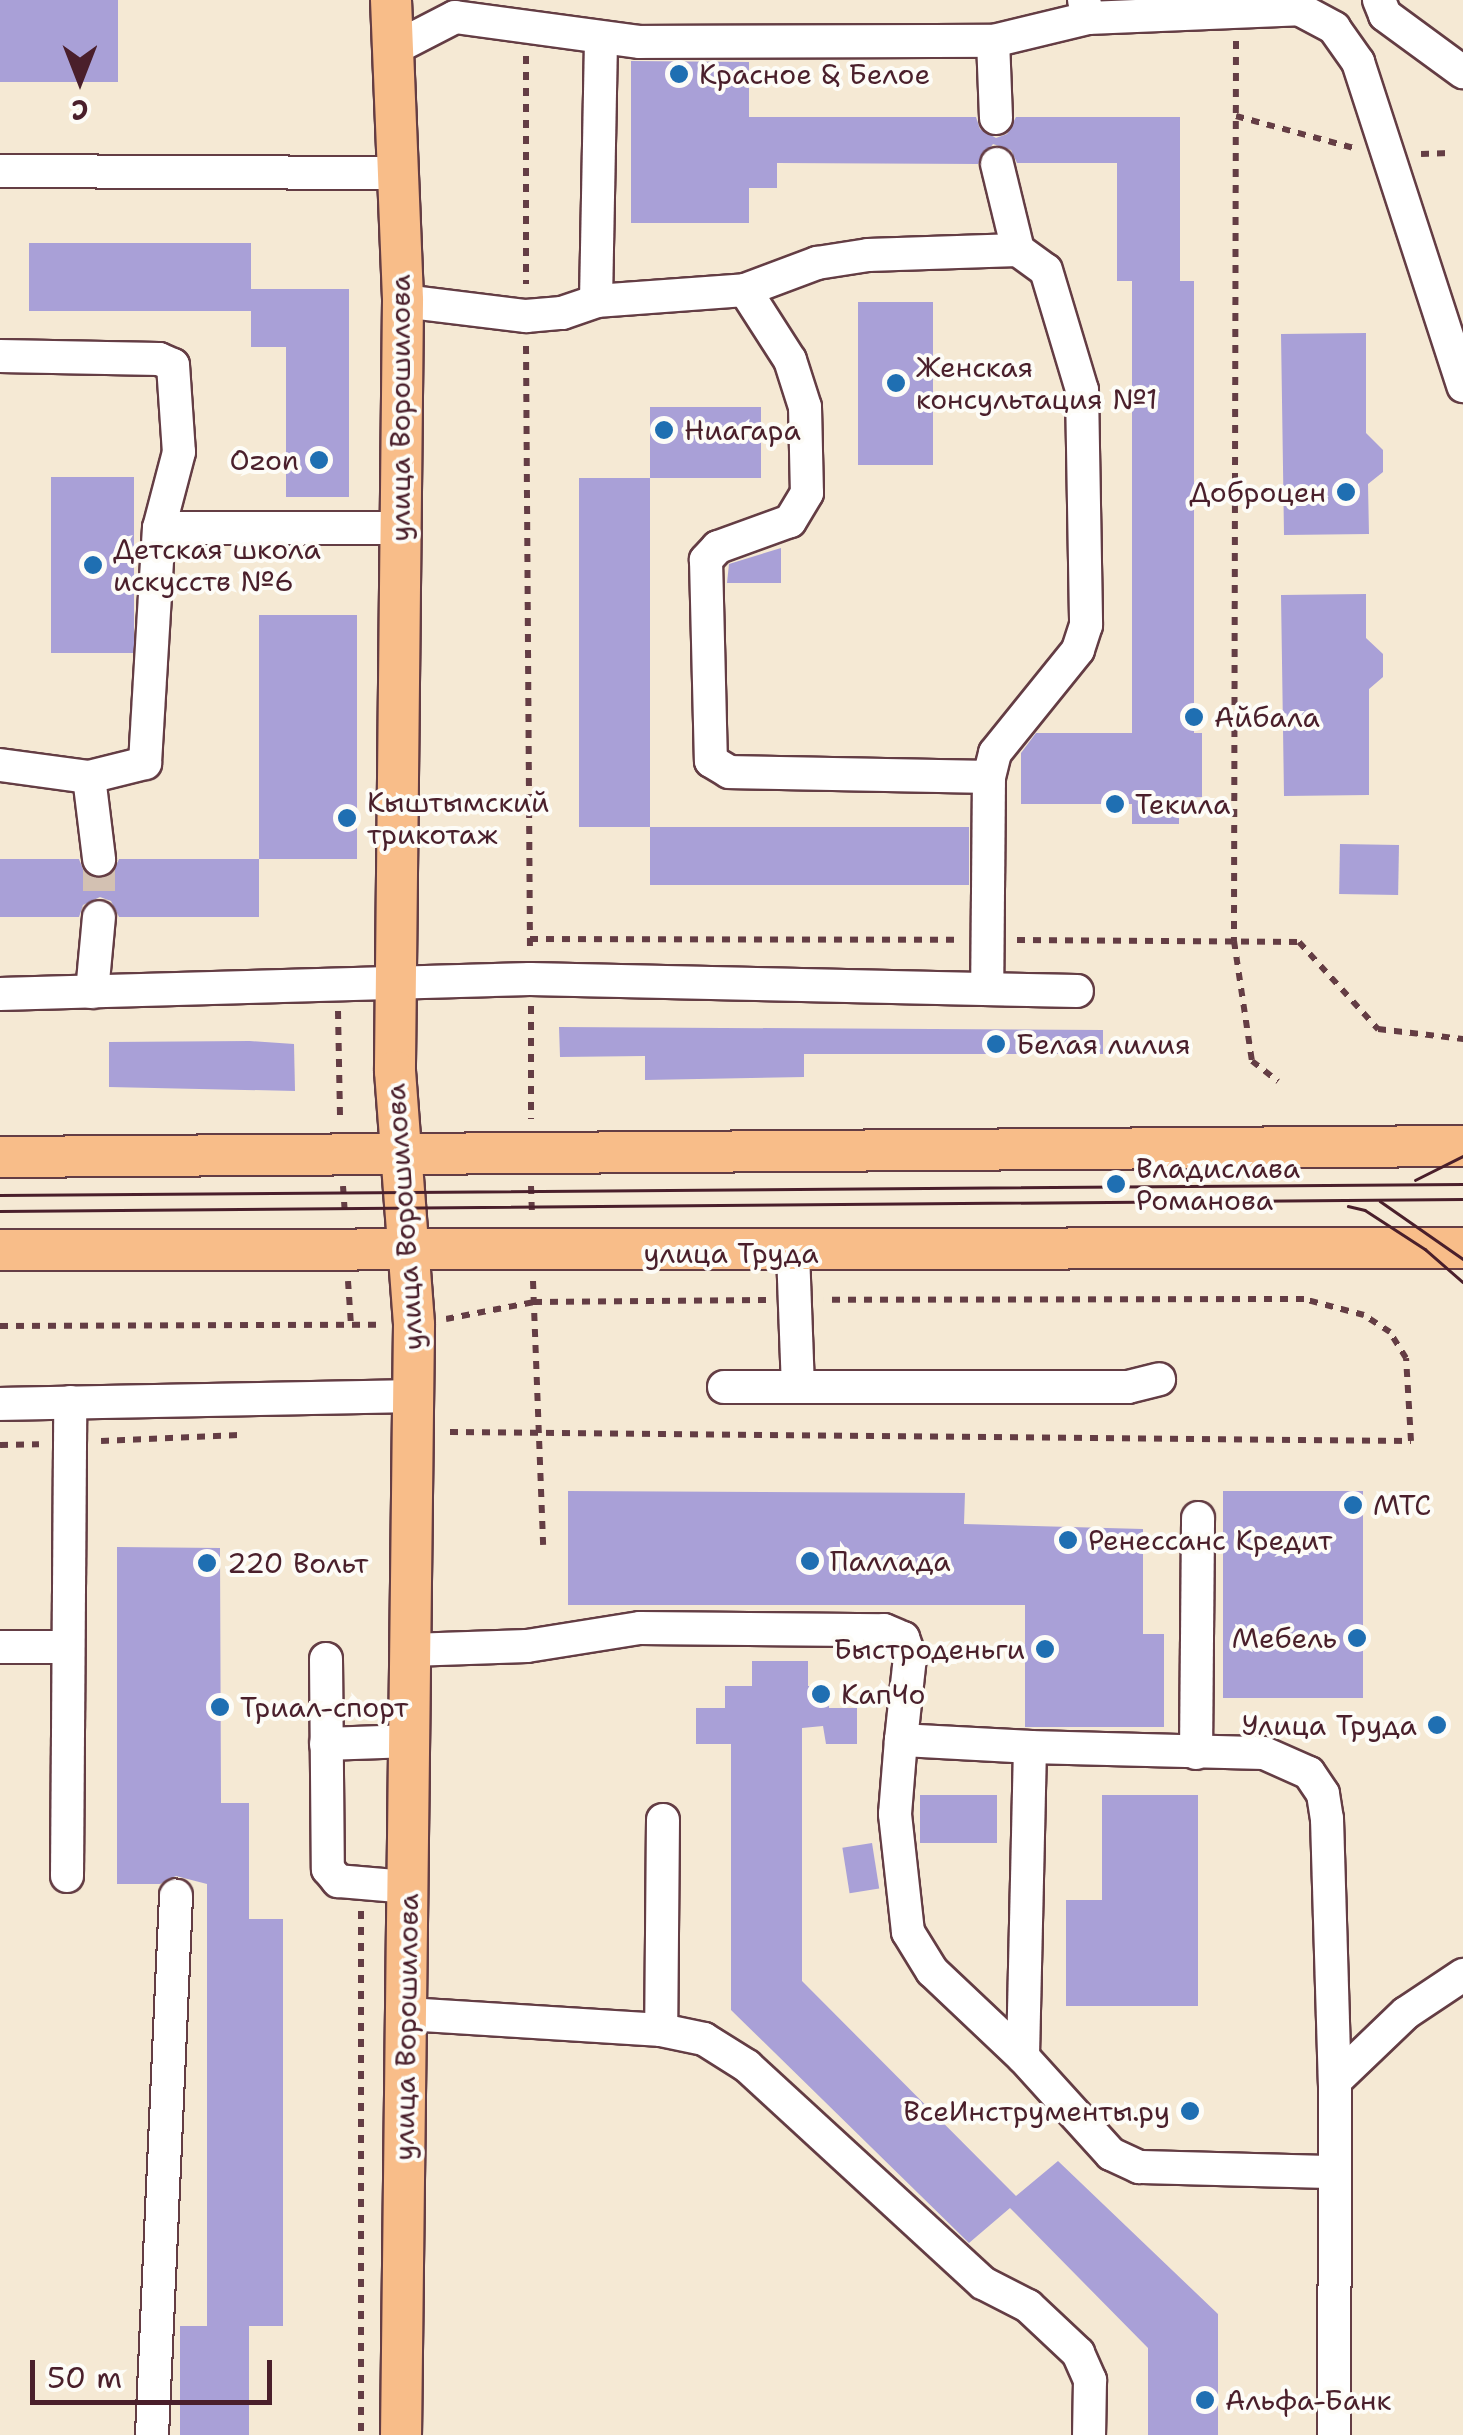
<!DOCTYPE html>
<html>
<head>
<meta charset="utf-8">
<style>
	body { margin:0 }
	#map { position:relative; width:1463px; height:2435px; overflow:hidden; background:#f5e9d4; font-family:"Shantell Sans",sans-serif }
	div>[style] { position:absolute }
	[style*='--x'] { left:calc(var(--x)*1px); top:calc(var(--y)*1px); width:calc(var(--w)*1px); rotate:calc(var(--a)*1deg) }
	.building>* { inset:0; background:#a9a0d7; transform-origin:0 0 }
	.minor-tunnel>* { height:32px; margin-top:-16px; transform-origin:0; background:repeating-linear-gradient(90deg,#d3c1b2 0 32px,transparent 0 48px) }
	.path>* { height:6px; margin-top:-3px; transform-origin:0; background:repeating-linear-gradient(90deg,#643d44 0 8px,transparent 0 16px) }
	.roads { filter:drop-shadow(2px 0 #643d44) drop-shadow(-2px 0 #643d44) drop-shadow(0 2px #643d44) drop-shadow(0 -2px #643d44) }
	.minor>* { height:32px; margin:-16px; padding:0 16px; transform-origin:16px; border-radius:16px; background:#fff }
	.major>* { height:40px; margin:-20px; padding:0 20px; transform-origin:20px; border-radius:20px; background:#f8bd89 }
	.tram>* { height:2.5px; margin:-1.25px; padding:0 1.25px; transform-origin:1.25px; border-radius:1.25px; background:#4a1f2b }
	.dots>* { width:28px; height:28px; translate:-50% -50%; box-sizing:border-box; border:5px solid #fdfcf7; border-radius:50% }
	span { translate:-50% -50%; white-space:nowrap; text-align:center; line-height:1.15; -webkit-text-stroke:8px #fdfcf7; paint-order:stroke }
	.poi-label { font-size:28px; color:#4a1f2b }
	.left { translate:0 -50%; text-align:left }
	.right { translate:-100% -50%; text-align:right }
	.street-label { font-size:28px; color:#4a1f2b }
	.north { position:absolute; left:30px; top:30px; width:100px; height:100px; -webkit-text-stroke:8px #fdfcf7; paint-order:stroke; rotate:180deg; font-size:28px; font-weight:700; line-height:40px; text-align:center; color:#4a1f2b }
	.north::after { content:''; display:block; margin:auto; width:35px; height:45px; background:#4a1f2b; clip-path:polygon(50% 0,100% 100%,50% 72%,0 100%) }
	.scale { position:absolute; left:30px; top:2360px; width:242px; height:45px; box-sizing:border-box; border:5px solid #4a1f2b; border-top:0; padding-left:12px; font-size:30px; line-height:35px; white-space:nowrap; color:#4a1f2b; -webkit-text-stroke:8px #fdfcf7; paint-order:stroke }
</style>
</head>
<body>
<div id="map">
	<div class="building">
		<i style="left:0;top:0;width:118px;height:82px"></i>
		<i style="clip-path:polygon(631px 61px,749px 62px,749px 117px,976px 117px,980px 129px,996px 138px,1007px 134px,1016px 117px,1180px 117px,1180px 281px,1194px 281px,1194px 733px,1202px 733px,1202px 797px,1179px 798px,1179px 824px,1132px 824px,1132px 804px,1021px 804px,1021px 753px,1036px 733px,1132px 733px,1132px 281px,1117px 281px,1117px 163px,1017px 163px,1011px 150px,993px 144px,978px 164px,777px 163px,777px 188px,749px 188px,749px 223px,631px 223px)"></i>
		<i style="clip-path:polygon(29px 243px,251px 243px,251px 289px,349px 289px,349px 497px,286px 497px,286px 347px,251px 347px,251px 311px,29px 311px)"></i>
		<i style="left:858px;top:302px;width:75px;height:163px"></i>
		<i style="clip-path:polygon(1366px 333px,1366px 433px,1383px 450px,1383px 472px,1368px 484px,1369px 534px,1284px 535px,1281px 334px)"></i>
		<i style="left:650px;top:407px;width:111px;height:71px"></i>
		<i style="left:51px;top:477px;width:83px;height:176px"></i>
		<i style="left:579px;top:478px;width:71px;height:349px"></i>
		<i style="clip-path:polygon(781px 548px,781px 583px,727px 583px,729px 564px)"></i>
		<i style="clip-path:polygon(1366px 594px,1366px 638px,1383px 654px,1383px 677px,1369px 689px,1369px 795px,1284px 796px,1281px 595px)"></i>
		<i style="left:259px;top:615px;width:98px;height:244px"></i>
		<i style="left:650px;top:827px;width:319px;height:58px"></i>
		<i style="left:1340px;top:844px;width:59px;height:50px;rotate:1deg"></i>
		<i style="clip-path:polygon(0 859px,79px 859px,84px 872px,100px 879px,112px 874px,119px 859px,259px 859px,259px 917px,119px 917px,111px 901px,100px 897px,83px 905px,79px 917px,0 917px)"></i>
		<i style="clip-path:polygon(559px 1027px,1103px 1030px,1103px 1054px,804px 1054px,804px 1077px,645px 1080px,645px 1056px,560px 1057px)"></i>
		<i style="clip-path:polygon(250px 1041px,294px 1044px,295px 1091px,109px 1087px,109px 1042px)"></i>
		<i style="clip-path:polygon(568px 1491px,965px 1493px,964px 1524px,1143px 1529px,1143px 1634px,1164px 1634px,1164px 1727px,1025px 1727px,1025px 1605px,568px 1605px)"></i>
		<i style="left:1223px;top:1491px;width:140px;height:207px"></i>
		<i style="clip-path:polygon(117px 1547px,220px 1548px,221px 1803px,249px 1803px,249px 1919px,283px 1919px,283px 2326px,249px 2326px,249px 2435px,180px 2435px,180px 2326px,207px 2326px,207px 1884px,176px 1876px,160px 1884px,117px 1884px)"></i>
		<i style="clip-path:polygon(752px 1661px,808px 1661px,808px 1686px,829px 1686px,829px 1708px,857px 1708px,857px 1744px,826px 1744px,823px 1726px,802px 1728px,802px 1981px,1016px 2196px,1058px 2161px,1218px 2314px,1218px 2435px,1148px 2435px,1148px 2348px,1010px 2208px,969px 2243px,731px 2010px,731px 1744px,696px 1744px,696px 1708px,725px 1708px,725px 1686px,752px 1686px)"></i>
		<i style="left:920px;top:1795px;width:77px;height:48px"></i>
		<i style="clip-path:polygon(1102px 1795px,1198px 1795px,1198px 2006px,1066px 2006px,1066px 1900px,1102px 1900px)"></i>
		<i style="left:872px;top:1843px;width:46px;height:30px;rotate:81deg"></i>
	</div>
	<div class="minor-tunnel">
		<i style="--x:99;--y:859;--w:58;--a:90"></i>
	</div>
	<div class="path">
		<i style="--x:1236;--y:41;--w:900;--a:90.13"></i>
		<i style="--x:1234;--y:941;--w:121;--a:81.5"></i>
		<i style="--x:1252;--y:1061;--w:33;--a:38"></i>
		<i style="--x:526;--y:56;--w:228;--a:90"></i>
		<i style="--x:1236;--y:116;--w:122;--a:15.2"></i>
		<i style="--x:1421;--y:154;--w:29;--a:-2"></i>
		<i style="--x:526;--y:346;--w:603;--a:89.62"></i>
		<i style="--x:530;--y:939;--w:429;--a:0.1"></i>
		<i style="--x:1017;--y:940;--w:282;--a:0.4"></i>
		<i style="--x:1299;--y:942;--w:118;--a:47.8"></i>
		<i style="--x:1378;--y:1029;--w:86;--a:6.7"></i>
		<i style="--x:531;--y:1006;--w:113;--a:90"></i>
		<i style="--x:338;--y:1011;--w:108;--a:88.9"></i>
		<i style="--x:343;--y:1186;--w:28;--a:86"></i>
		<i style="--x:531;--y:1186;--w:28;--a:88"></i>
		<i style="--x:348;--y:1281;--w:44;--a:86.1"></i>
		<i style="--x:533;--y:1281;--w:264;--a:87.8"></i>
		<i style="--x:446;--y:1319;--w:90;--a:-10.9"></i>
		<i style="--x:534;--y:1302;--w:232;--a:-0.5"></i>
		<i style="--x:0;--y:1326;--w:379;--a:-0.2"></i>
		<i style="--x:450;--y:1432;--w:961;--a:0.54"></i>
		<i style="--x:1411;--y:1441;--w:83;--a:-93.4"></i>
		<i style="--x:1406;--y:1358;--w:31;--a:-122"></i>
		<i style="--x:1390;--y:1332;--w:31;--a:-147"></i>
		<i style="--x:1364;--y:1315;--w:62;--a:-165.1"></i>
		<i style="--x:1304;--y:1299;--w:480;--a:179.9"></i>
		<i style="--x:101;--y:1441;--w:138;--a:-2.5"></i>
		<i style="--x:0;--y:1445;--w:39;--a:-1"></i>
		<i style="--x:361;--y:1911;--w:524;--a:90"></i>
	</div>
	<div class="roads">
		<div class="minor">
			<i style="--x:1084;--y:0;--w:18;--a:77"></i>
			<i style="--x:1088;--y:18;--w:211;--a:-2.4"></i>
			<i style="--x:1299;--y:0;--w:9;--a:90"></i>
			<i style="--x:1299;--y:9;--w:40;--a:28"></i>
			<i style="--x:1334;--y:28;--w:42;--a:54.8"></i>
			<i style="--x:1358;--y:62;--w:341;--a:72"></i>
			<i style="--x:1379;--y:0;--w:16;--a:68"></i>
			<i style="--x:1385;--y:15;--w:97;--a:36.2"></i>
			<i style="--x:391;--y:50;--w:72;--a:-27.3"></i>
			<i style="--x:455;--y:17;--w:187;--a:7.7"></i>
			<i style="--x:640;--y:42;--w:353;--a:-0.2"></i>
			<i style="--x:996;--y:118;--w:77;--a:-92.2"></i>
			<i style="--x:993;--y:41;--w:98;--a:-13.6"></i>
			<i style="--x:997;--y:164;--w:89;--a:76.3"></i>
			<i style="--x:0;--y:171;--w:395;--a:0.3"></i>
			<i style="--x:745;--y:290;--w:83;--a:57.3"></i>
			<i style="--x:790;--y:360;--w:49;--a:72.3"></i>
			<i style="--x:805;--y:407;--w:86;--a:88.7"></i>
			<i style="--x:807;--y:493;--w:33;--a:121"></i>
			<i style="--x:790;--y:521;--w:77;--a:160.1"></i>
			<i style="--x:718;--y:547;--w:18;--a:133"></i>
			<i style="--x:706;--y:560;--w:201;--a:88.6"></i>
			<i style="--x:711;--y:761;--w:21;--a:31"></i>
			<i style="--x:729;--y:772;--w:260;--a:1.1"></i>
			<i style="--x:403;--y:301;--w:124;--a:7"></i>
			<i style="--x:526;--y:316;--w:36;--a:-5"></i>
			<i style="--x:562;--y:313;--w:36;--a:-19"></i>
			<i style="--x:596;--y:301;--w:149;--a:-4.2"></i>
			<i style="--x:745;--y:290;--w:77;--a:-20.6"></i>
			<i style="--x:817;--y:263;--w:52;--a:-8.9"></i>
			<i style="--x:868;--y:255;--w:150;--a:-1.9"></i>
			<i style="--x:1018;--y:250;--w:34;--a:36"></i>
			<i style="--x:1046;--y:270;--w:125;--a:73.3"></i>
			<i style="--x:1082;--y:390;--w:235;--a:89"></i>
			<i style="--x:1086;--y:625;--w:26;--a:108"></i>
			<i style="--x:1078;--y:650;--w:132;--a:128.9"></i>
			<i style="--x:995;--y:753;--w:25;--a:104"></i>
			<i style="--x:989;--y:777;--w:211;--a:90.5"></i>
			<i style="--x:596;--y:301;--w:262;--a:-88.9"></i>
			<i style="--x:0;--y:356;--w:159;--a:1.1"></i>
			<i style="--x:159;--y:359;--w:15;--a:23"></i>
			<i style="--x:173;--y:365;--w:87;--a:86.1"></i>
			<i style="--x:179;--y:452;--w:79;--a:104.7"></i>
			<i style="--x:159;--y:528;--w:241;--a:0"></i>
			<i style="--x:0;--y:765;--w:90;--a:7.7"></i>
			<i style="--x:89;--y:777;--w:58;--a:-14"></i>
			<i style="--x:145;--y:763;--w:235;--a:-86.6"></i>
			<i style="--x:89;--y:777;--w:83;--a:83"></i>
			<i style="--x:92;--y:992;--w:75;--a:-84.7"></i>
			<i style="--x:0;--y:994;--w:530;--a:-1.62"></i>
			<i style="--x:530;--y:979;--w:547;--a:1.26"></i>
			<i style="--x:793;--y:1252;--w:134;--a:87.9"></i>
			<i style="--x:724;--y:1387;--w:404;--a:0"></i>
			<i style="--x:1128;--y:1387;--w:32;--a:-14"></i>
			<i style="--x:0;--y:1404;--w:413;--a:-1.1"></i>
			<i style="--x:0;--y:1647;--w:68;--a:0"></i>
			<i style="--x:410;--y:1650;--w:117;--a:-2"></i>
			<i style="--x:527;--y:1646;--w:114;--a:-9.1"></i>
			<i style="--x:640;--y:1628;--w:244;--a:0.5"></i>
			<i style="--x:884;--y:1630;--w:21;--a:23"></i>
			<i style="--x:903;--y:1638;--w:20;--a:70"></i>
			<i style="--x:910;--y:1657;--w:83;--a:96.2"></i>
			<i style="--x:326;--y:1659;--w:210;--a:89.5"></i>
			<i style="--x:328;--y:1869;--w:16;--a:50"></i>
			<i style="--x:338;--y:1881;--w:70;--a:4.9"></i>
			<i style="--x:326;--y:1744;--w:84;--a:-2"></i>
			<i style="--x:1030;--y:1747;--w:234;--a:1.5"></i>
			<i style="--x:1264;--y:1753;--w:49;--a:24"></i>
			<i style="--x:1309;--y:1773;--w:25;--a:56"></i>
			<i style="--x:1323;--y:1794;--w:25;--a:81"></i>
			<i style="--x:1327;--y:1819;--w:262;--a:88.3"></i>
			<i style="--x:1196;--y:1753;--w:235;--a:-89.5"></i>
			<i style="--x:663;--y:1820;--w:210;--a:90.5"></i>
			<i style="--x:661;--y:2030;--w:44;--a:11.8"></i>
			<i style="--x:704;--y:2039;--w:51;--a:32.1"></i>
			<i style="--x:747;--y:2066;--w:321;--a:42.6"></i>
			<i style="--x:983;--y:2283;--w:51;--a:27.1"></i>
			<i style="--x:1028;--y:2306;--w:69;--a:43.2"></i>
			<i style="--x:1078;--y:2353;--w:30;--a:66"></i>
			<i style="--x:1090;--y:2380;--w:55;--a:91"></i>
			<i style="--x:67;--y:1876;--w:474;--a:-89.6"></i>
			<i style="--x:407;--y:2014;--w:255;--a:3.6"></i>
			<i style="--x:1023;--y:2057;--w:125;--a:-136.6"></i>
			<i style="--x:932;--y:1971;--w:46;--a:-121.6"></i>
			<i style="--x:908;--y:1932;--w:119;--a:-96.3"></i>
			<i style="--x:895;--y:1814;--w:74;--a:-85.4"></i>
			<i style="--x:901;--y:1740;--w:129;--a:3.1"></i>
			<i style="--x:1030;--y:1747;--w:310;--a:91.3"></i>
			<i style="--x:1023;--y:2057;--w:131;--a:47.8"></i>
			<i style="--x:1111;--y:2154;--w:31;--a:25"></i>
			<i style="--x:1139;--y:2167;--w:192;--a:1.5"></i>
			<i style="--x:152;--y:2435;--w:540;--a:-87.45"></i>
			<i style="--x:1334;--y:2435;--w:354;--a:-89.8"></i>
			<i style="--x:1335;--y:2081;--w:98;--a:-43.8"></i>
			<i style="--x:1406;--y:2013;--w:69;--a:-33.7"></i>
		</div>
		<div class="major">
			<i style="--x:391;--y:0;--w:301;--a:87.7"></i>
			<i style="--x:403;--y:301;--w:770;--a:90.6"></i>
			<i style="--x:395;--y:1071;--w:255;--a:85.7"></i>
			<i style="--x:414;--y:1325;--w:1110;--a:90.67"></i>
			<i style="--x:0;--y:1157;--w:1463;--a:-0.43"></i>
			<i style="--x:0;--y:1250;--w:1463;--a:-0.08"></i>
		</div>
	</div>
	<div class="tram">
		<i style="--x:1415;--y:1180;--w:54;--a:-26.6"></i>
		<i style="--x:0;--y:1195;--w:1463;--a:-0.43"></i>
		<i style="--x:1380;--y:1201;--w:101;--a:34.9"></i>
		<i style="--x:1348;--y:1206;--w:17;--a:13"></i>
		<i style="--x:1365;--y:1210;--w:72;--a:33"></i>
		<i style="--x:1425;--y:1249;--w:50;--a:41"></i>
		<i style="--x:0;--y:1211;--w:1463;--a:-0.47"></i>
	</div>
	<div class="dots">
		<i style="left:679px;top:74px;background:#1f6fb2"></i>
		<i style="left:896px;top:383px;background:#1f6fb2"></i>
		<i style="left:664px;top:430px;background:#1f6fb2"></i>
		<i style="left:319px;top:460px;background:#1f6fb2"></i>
		<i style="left:1346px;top:492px;background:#1f6fb2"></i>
		<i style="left:93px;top:565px;background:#1f6fb2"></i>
		<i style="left:1194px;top:717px;background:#1f6fb2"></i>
		<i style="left:1115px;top:804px;background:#1f6fb2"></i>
		<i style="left:347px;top:818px;background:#1f6fb2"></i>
		<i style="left:996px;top:1044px;background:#1f6fb2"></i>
		<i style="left:1116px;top:1184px;background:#1f6fb2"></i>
		<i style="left:1353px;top:1505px;background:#1f6fb2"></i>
		<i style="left:1068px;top:1540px;background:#1f6fb2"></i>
		<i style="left:810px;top:1561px;background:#1f6fb2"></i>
		<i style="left:207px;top:1563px;background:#1f6fb2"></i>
		<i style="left:1357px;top:1638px;background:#1f6fb2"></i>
		<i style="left:1045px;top:1649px;background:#1f6fb2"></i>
		<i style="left:821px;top:1694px;background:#1f6fb2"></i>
		<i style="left:220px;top:1707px;background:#1f6fb2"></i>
		<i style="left:1437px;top:1725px;background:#1f6fb2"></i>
		<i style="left:1190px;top:2111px;background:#1f6fb2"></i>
		<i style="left:1205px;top:2400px;background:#1f6fb2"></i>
	</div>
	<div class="poi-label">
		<span class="left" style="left:699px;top:74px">Красное &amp; Белое</span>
		<span class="left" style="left:916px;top:383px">Женская<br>консультация №1</span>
		<span class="left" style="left:684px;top:430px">Ниагара</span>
		<span class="right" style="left:299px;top:460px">Ozon</span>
		<span class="right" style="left:1326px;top:492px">Доброцен</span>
		<span class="left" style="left:113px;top:565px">Детская школа<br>искусств №6</span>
		<span class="left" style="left:1214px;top:717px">Айбала</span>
		<span class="left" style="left:367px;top:818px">Кыштымский<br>трикотаж</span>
		<span class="left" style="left:1135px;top:804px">Текила</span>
		<span class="left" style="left:1016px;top:1044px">Белая лилия</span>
		<span class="left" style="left:1136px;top:1184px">Владислава<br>Романова</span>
		<span class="left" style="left:1373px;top:1505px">МТС</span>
		<span class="left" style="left:1088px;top:1540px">Ренессанс Кредит</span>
		<span class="left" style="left:830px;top:1561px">Паллада</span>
		<span class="left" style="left:227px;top:1563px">220 Вольт</span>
		<span class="right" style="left:1337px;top:1638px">Мебель</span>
		<span class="right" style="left:1025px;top:1649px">Быстроденьги</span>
		<span class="left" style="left:841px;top:1694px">КапЧо</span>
		<span class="left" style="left:240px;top:1707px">Триал-спорт</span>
		<span class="right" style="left:1417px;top:1725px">Улица Труда</span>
		<span class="right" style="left:1170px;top:2111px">ВсеИнструменты.ру</span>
		<span class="left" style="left:1225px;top:2400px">Альфа-Банк</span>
	</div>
	<div class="street-label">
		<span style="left:400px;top:408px;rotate:-90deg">улица Ворошилова</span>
		<span style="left:404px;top:1217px;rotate:-94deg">улица Ворошилова</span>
		<span style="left:731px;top:1253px">улица Труда</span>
		<span style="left:406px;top:2027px;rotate:-89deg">улица Ворошилова</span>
	</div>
	<div class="north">С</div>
	<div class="scale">50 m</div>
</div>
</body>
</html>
